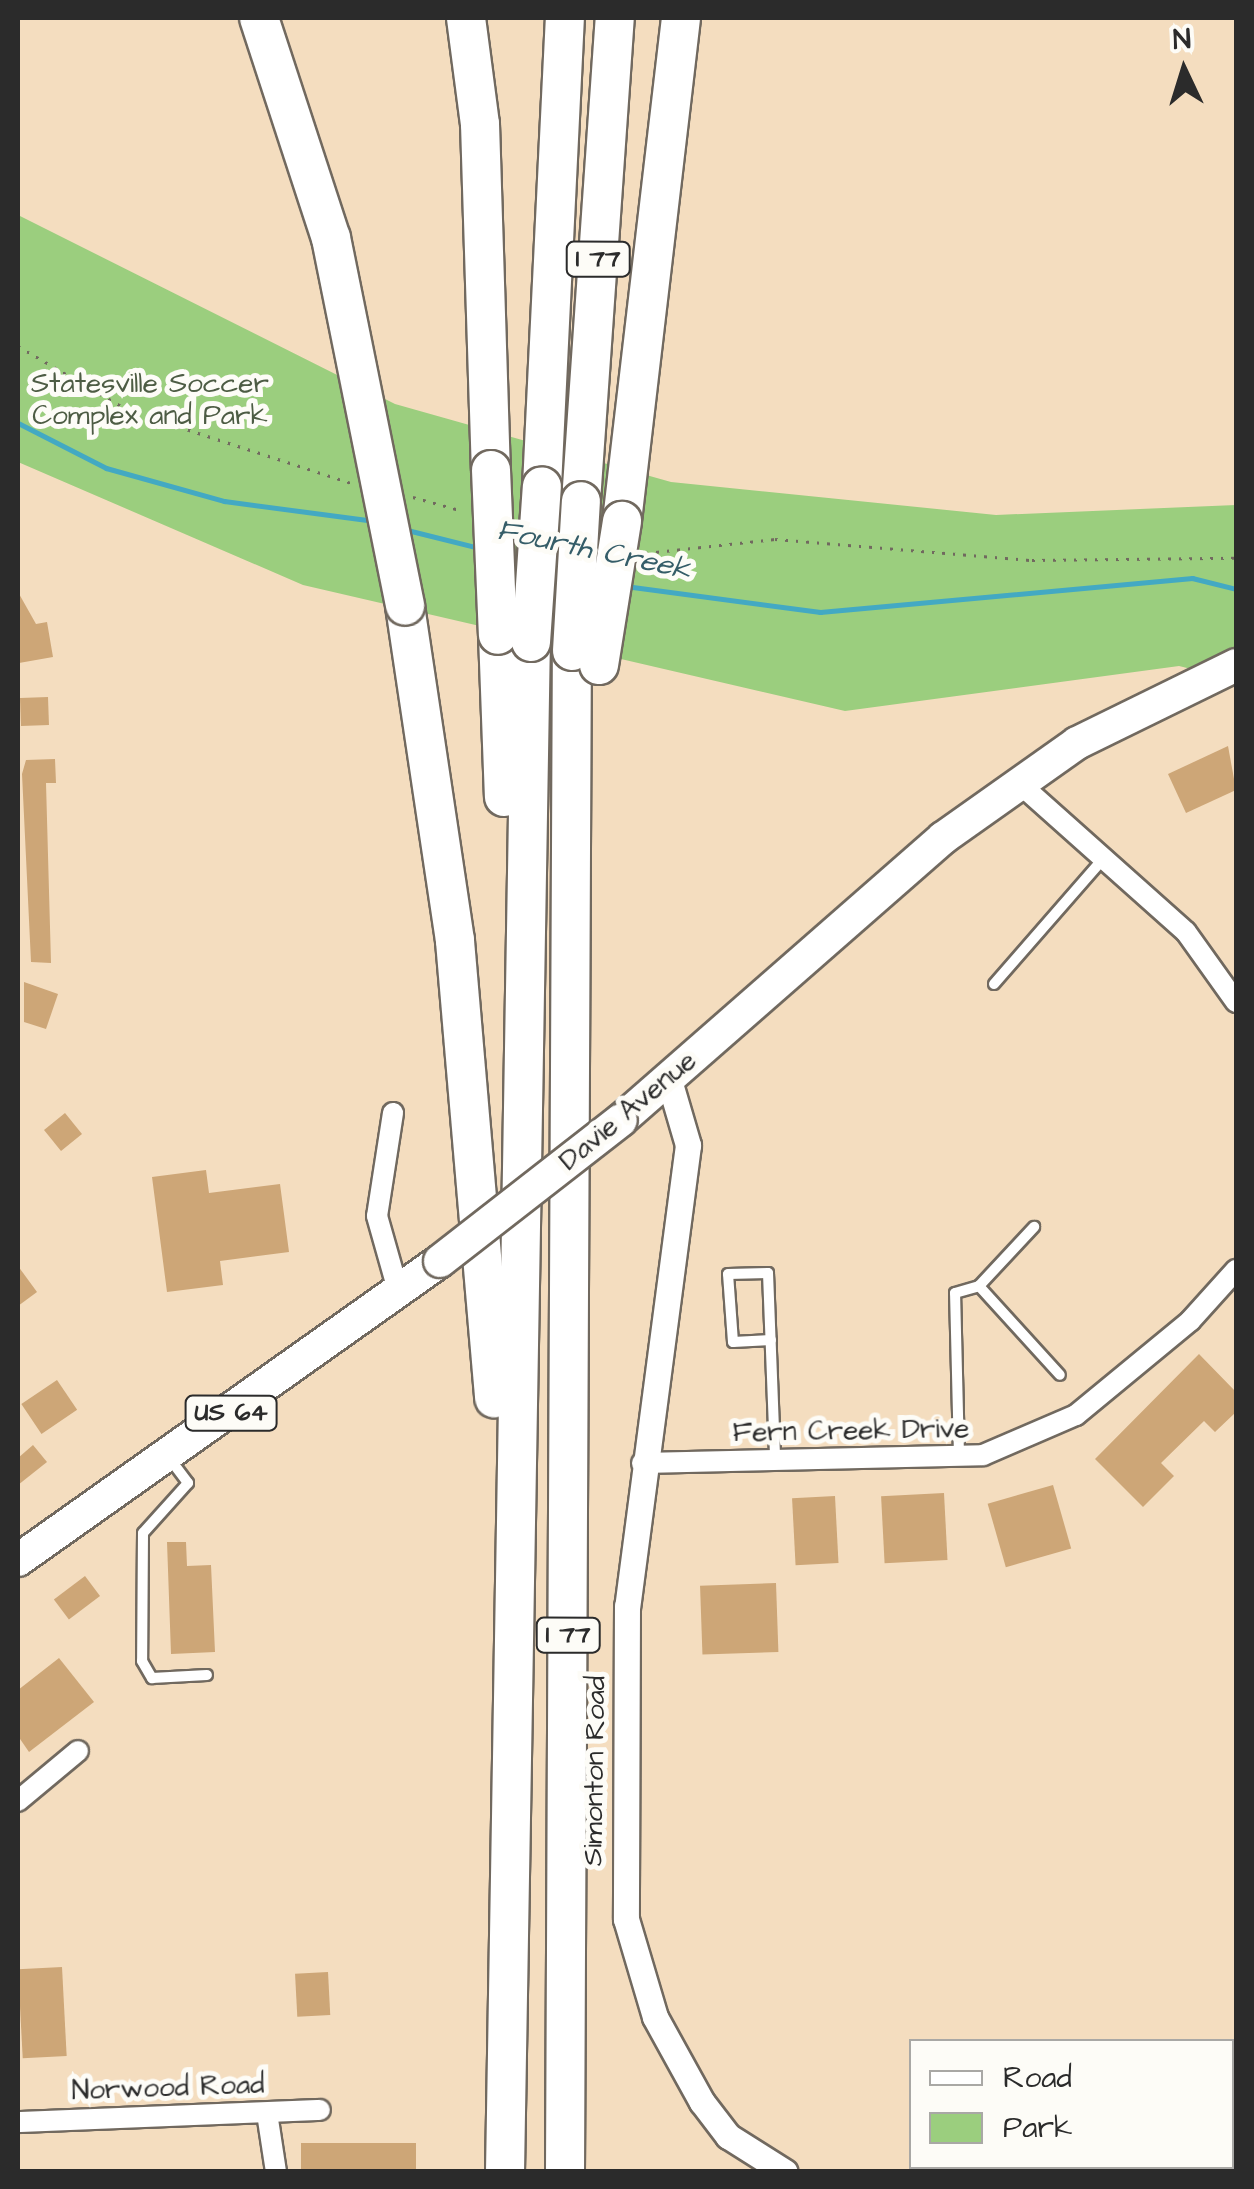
<!DOCTYPE html>
<html>
<head>
<meta charset="utf-8">
<style>
	body { margin:0 }
	#map { position:relative; width:1254px; height:2189px; overflow:hidden; background:#f4ddbf; font-family:"Architects Daughter",sans-serif }
	div>[style] { position:absolute }
	[style*='--x'] { left:calc(var(--x)*1px); top:calc(var(--y)*1px); width:calc(var(--w)*1px); rotate:calc(var(--a)*1deg) }
	.green>* { inset:0; background:#9bce7e }
	.stream>* { height:5px; margin:-2.5px; padding:0 2.5px; transform-origin:2.5px; border-radius:2.5px; background:#43a9c3 }
	.building>* { inset:0; background:#cda677; transform-origin:0 0 }
	.path>* { height:2.5px; margin-top:-1.25px; transform-origin:0; background:repeating-linear-gradient(90deg,#71695f 0 2.5px,transparent 0 10.5px) }
	.roads { filter:drop-shadow(2px 0 #71695f) drop-shadow(-2px 0 #71695f) drop-shadow(0 2px #71695f) drop-shadow(0 -2px #71695f) }
	.service>* { height:10px; margin:-5px; padding:0 5px; transform-origin:5px; border-radius:5px; background:#fff }
	.minor>* { height:20px; margin:-10px; padding:0 10px; transform-origin:10px; border-radius:10px; background:#fff }
	.tertiary>* { height:25px; margin:-12.5px; padding:0 12.5px; transform-origin:12.5px; border-radius:12.5px; background:#fff }
	.primary>* { height:32px; margin:-16px; padding:0 16px; transform-origin:16px; border-radius:16px; background:#fff }
	.motorway>* { height:38px; margin:-19px; padding:0 19px; transform-origin:19px; border-radius:19px; background:#fff }
	.bridges { filter:drop-shadow(2px 0 #71695f) drop-shadow(-2px 0 #71695f) drop-shadow(0 2px #71695f) drop-shadow(0 -2px #71695f) }
	.primary-bridge>* { height:32px; margin:-16px; padding:0 16px; transform-origin:16px; border-radius:16px; background:#fff }
	.motorway-bridge>* { height:38px; margin:-19px; padding:0 19px; transform-origin:19px; border-radius:19px; background:#fff }
	span { translate:-50% -50%; white-space:nowrap; text-align:center; line-height:1.15; -webkit-text-stroke:10px #fdfcf7; paint-order:stroke }
	.shield-label span { padding:2px 8px; background:#fdfcf7; border:2px solid; border-radius:8px; -webkit-text-stroke-width:0 }
	.shield-label { font-size:25px; color:#2b2b2b; font-weight:700 }
	.park-label { font-size:28px; color:#4d5c44 }
	.street-label { font-size:28px; color:#2b2b2b }
	.water-label { font-size:30px; color:#355d68; font-style:italic }
	.frame { position:absolute; inset:0; border:20px solid #2b2b2b; pointer-events:none }
	.legend { position:absolute; left:909px; top:2039px; width:325px; height:130px; box-sizing:border-box; background:#fdfcf7; border:2px solid #a9a8a5; margin:0; padding:12px 18px; list-style:none; font-size:30px; color:#2b2b2b }
	.legend li { display:flex; align-items:center; gap:20px; height:50px }
	.legend b { width:50px; border:2px solid #a9a8a5 }
	.north { position:absolute; left:1134px; top:20px; width:100px; height:100px; -webkit-text-stroke:8px #fdfcf7; paint-order:stroke; rotate:356deg; font-size:28px; font-weight:700; line-height:40px; text-align:center; color:#2b2b2b }
	.north::after { content:''; display:block; margin:auto; width:35px; height:45px; background:#2b2b2b; clip-path:polygon(50% 0,100% 100%,50% 72%,0 100%) }
</style>
</head>
<body>
<div id="map">
	<div class="green">
		<i style="clip-path:polygon(18px 215px,395px 404px,671px 482px,996px 515px,1236px 505px,1236px 680px,1179px 666px,845px 711px,303px 585px,18px 462px)"></i>
	</div>
	<div class="stream">
		<i style="--x:18;--y:423;--w:99;--a:27.1"></i>
		<i style="--x:106;--y:468;--w:123;--a:15.6"></i>
		<i style="--x:224;--y:501;--w:150;--a:7.6"></i>
		<i style="--x:403;--y:529;--w:78;--a:14"></i>
		<i style="--x:625;--y:586;--w:197;--a:7.6"></i>
		<i style="--x:820;--y:612;--w:374;--a:-5.2"></i>
		<i style="--x:1192;--y:578;--w:45;--a:14"></i>
	</div>
	<div class="building">
		<i style="clip-path:polygon(18px 592px,36px 624px,47px 622px,53px 657px,19px 663px)"></i>
		<i style="left:48px;top:697px;width:28px;height:28px;rotate:88deg"></i>
		<i style="clip-path:polygon(1228px 746px,1236px 790px,1186px 813px,1168px 774px)"></i>
		<i style="clip-path:polygon(55px 759px,56px 783px,46px 783px,51px 963px,31px 962px,22px 774px,26px 760px)"></i>
		<i style="clip-path:polygon(24px 982px,58px 994px,46px 1029px,24px 1022px)"></i>
		<i style="left:65px;top:1113px;width:27px;height:27px;rotate:51deg"></i>
		<i style="clip-path:polygon(206px 1170px,209px 1193px,280px 1184px,289px 1252px,220px 1261px,223px 1285px,167px 1292px,152px 1177px)"></i>
		<i style="clip-path:polygon(18px 1266px,37px 1292px,18px 1306px)"></i>
		<i style="clip-path:polygon(1199px 1354px,1236px 1392px,1236px 1412px,1215px 1432px,1204px 1421px,1161px 1463px,1174px 1476px,1143px 1507px,1095px 1459px)"></i>
		<i style="left:57px;top:1380px;width:36px;height:43px;rotate:56deg"></i>
		<i style="clip-path:polygon(33px 1445px,47px 1462px,18px 1485px,18px 1458px)"></i>
		<i style="left:1053px;top:1485px;width:66px;height:68px;rotate:74deg"></i>
		<i style="left:944px;top:1493px;width:67px;height:63px;rotate:87deg"></i>
		<i style="left:835px;top:1496px;width:67px;height:43px;rotate:87deg"></i>
		<i style="clip-path:polygon(167px 1542px,186px 1542px,187px 1566px,211px 1565px,215px 1652px,171px 1654px)"></i>
		<i style="left:85px;top:1576px;width:25px;height:39px;rotate:53deg"></i>
		<i style="left:776px;top:1583px;width:69px;height:76px;rotate:88deg"></i>
		<i style="clip-path:polygon(59px 1658px,94px 1702px,29px 1752px,18px 1736px,18px 1690px)"></i>
		<i style="left:62px;top:1967px;width:89px;height:44px;rotate:87deg"></i>
		<i style="left:328px;top:1972px;width:43px;height:33px;rotate:87deg"></i>
		<i style="left:416px;top:2143px;width:29px;height:115px;rotate:90deg"></i>
	</div>
	<div class="path">
		<i style="--x:18;--y:346;--w:127;--a:30.2"></i>
		<i style="--x:128;--y:410;--w:236;--a:18.1"></i>
		<i style="--x:413;--y:497;--w:52;--a:15.6"></i>
		<i style="--x:646;--y:553;--w:130;--a:-6.2"></i>
		<i style="--x:775;--y:539;--w:258;--a:4.7"></i>
		<i style="--x:1032;--y:560;--w:204;--a:-0.6"></i>
	</div>
	<div class="roads">
		<div class="service">
			<i style="--x:994;--y:984;--w:166;--a:-48.9"></i>
			<i style="--x:979;--y:1286;--w:120;--a:47.7"></i>
			<i style="--x:771;--y:1340;--w:38;--a:177"></i>
			<i style="--x:733;--y:1342;--w:68;--a:-94.2"></i>
			<i style="--x:728;--y:1274;--w:40;--a:-1.4"></i>
			<i style="--x:768;--y:1273;--w:186;--a:87.8"></i>
			<i style="--x:959;--y:1455;--w:162;--a:-91.4"></i>
			<i style="--x:955;--y:1293;--w:25;--a:-16"></i>
			<i style="--x:979;--y:1286;--w:81;--a:-47"></i>
			<i style="--x:170;--y:1459;--w:30;--a:53"></i>
			<i style="--x:188;--y:1483;--w:67;--a:132"></i>
			<i style="--x:143;--y:1533;--w:128;--a:90.4"></i>
			<i style="--x:142;--y:1661;--w:20;--a:60"></i>
			<i style="--x:152;--y:1678;--w:55;--a:-3.1"></i>
		</div>
		<div class="minor">
			<i style="--x:1020;--y:784;--w:222;--a:41.7"></i>
			<i style="--x:1186;--y:932;--w:86;--a:54.5"></i>
			<i style="--x:393;--y:1113;--w:104;--a:98.8"></i>
			<i style="--x:377;--y:1216;--w:81;--a:74.2"></i>
			<i style="--x:642;--y:1463;--w:341;--a:-1.3"></i>
			<i style="--x:983;--y:1455;--w:101;--a:-23.3"></i>
			<i style="--x:1076;--y:1415;--w:148;--a:-39.5"></i>
			<i style="--x:1190;--y:1321;--w:69;--a:-48"></i>
			<i style="--x:18;--y:1801;--w:78;--a:-39.8"></i>
			<i style="--x:267;--y:2113;--w:60;--a:81.3"></i>
			<i style="--x:18;--y:2122;--w:302;--a:-2.3"></i>
		</div>
		<div class="tertiary">
			<i style="--x:669;--y:1080;--w:68;--a:73.7"></i>
			<i style="--x:688;--y:1145;--w:465;--a:97.5"></i>
			<i style="--x:627;--y:1606;--w:313;--a:90.2"></i>
			<i style="--x:626;--y:1919;--w:102;--a:73.5"></i>
			<i style="--x:655;--y:2017;--w:97;--a:61.1"></i>
			<i style="--x:702;--y:2102;--w:43;--a:52.6"></i>
			<i style="--x:728;--y:2136;--w:67;--a:32.3"></i>
		</div>
		<div class="primary">
			<i style="--x:621;--y:1120;--w:428;--a:-41.2"></i>
			<i style="--x:943;--y:838;--w:164;--a:-35.3"></i>
			<i style="--x:1077;--y:743;--w:177;--a:-26.1"></i>
			<i style="--x:18;--y:1560;--w:517;--a:-35.32"></i>
		</div>
		<div class="motorway">
			<i style="--x:466;--y:18;--w:107;--a:82.5"></i>
			<i style="--x:480;--y:124;--w:346;--a:88.2"></i>
			<i style="--x:542;--y:486;--w:469;--a:-87.2"></i>
			<i style="--x:581;--y:501;--w:484;--a:-86"></i>
			<i style="--x:622;--y:521;--w:506;--a:-83.31"></i>
			<i style="--x:405;--y:606;--w:339;--a:81.5"></i>
			<i style="--x:455;--y:941;--w:459;--a:85.1"></i>
			<i style="--x:498;--y:635;--w:162;--a:87.9"></i>
			<i style="--x:505;--y:2172;--w:1530;--a:-89.03"></i>
			<i style="--x:565;--y:2172;--w:1521;--a:-89.74"></i>
		</div>
	</div>
	<div class="bridges">
		<div class="primary-bridge">
			<i style="--x:440;--y:1261;--w:229;--a:-37.9"></i>
		</div>
		<div class="motorway-bridge">
			<i style="--x:259;--y:18;--w:231;--a:71.9"></i>
			<i style="--x:331;--y:238;--w:375;--a:78.6"></i>
			<i style="--x:491;--y:470;--w:165;--a:87.6"></i>
			<i style="--x:531;--y:642;--w:156;--a:-86"></i>
			<i style="--x:572;--y:651;--w:150;--a:-86.6"></i>
			<i style="--x:599;--y:665;--w:146;--a:-80.9"></i>
		</div>
	</div>
	<div class="shield-label">
		<span style="left:598px;top:259px">I 77</span>
		<span style="left:231px;top:1413px">US 64</span>
		<span style="left:568px;top:1635px">I 77</span>
	</div>
	<div class="park-label">
		<span style="left:150px;top:400px">Statesville Soccer<br>Complex and Park</span>
	</div>
	<div class="street-label">
		<span style="left:628px;top:1111px;rotate:-40deg">Davie Avenue</span>
		<span style="left:851px;top:1431px;rotate:-1deg">Fern Creek Drive</span>
		<span style="left:595px;top:1771px;rotate:-89deg">Simonton Road</span>
		<span style="left:168px;top:2088px;rotate:-2deg">Norwood Road</span>
	</div>
	<div class="water-label">
		<span style="left:594px;top:550px;rotate:12deg">Fourth Creek</span>
	</div>
	<div class="frame"></div>
	<ul class="legend">
	<li><b style="height:12px;background:#fff"></b>Road</li>
	<li><b style="height:28px;background:#9bce7e"></b>Park</li>
	</ul>
	<div class="north">N</div>
</div>
</body>
</html>
